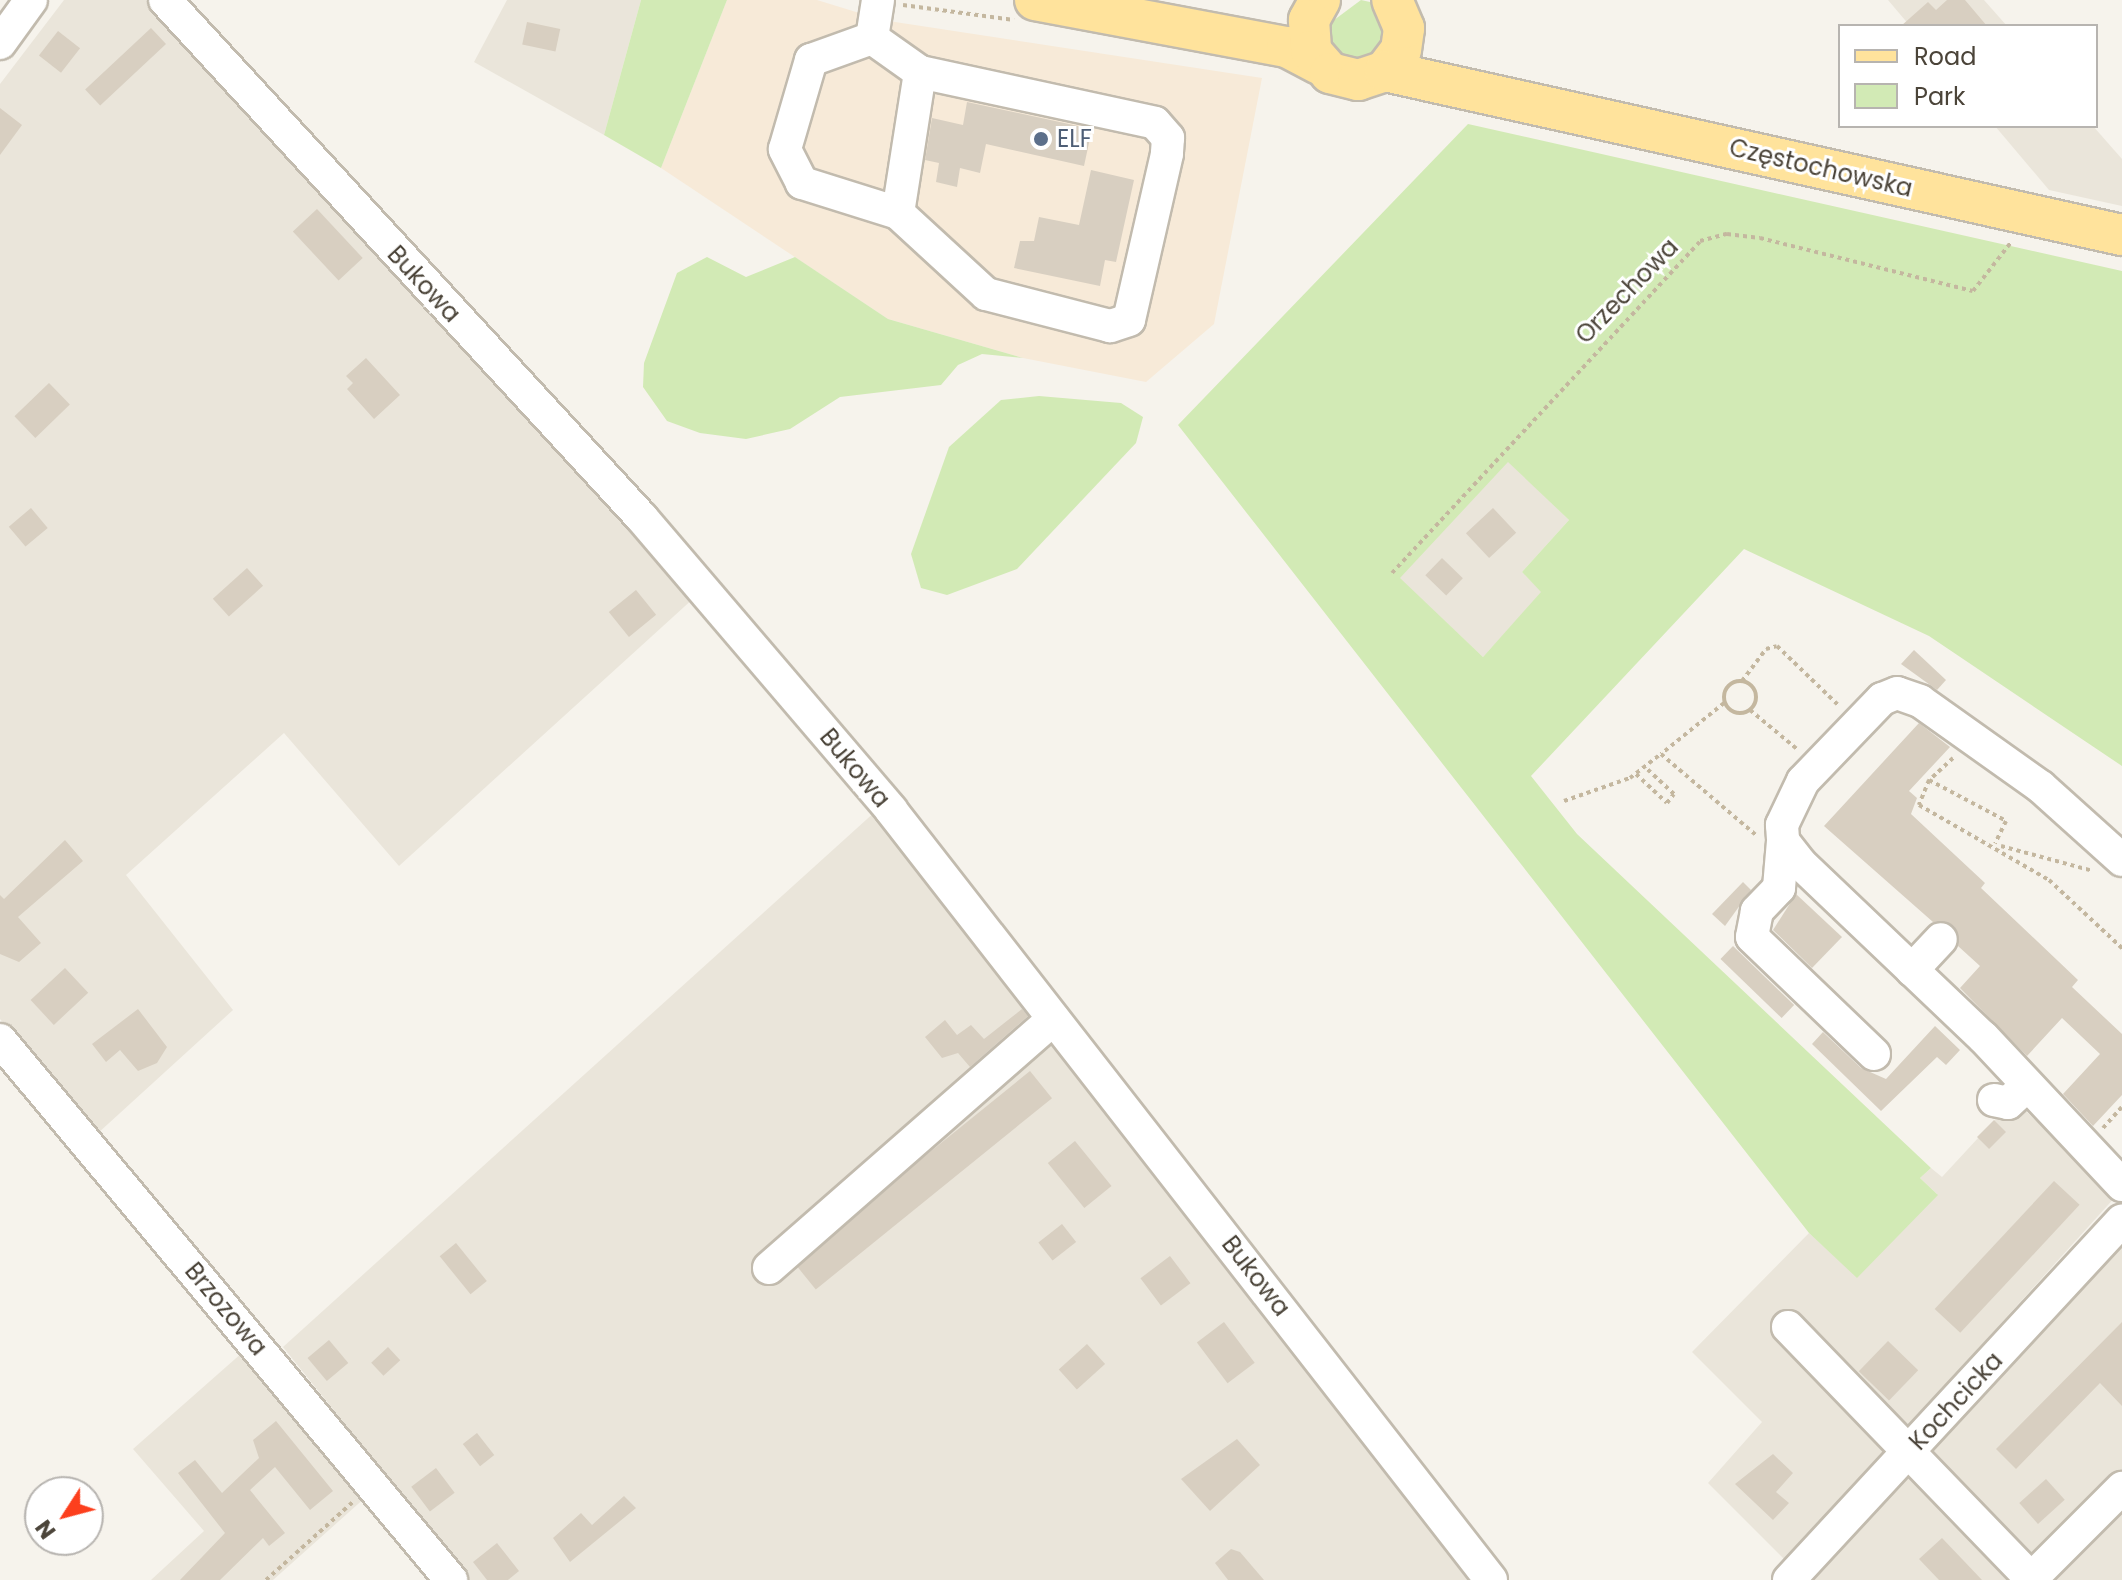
<!DOCTYPE html>
<html>
<head>
<meta charset="utf-8">
<style>
	body { margin:0 }
	#map { position:relative; width:2122px; height:1580px; overflow:hidden; background:#f6f3ec; font-family:Poppins,sans-serif }
	div>[style] { position:absolute }
	[style*='--x'] { left:calc(var(--x)*1px); top:calc(var(--y)*1px); width:calc(var(--w)*1px); rotate:calc(var(--a)*1deg) }
	.residential>* { inset:0; background:#eae5da }
	.commercial>* { inset:0; background:#f7ead8 }
	.green>* { inset:0; background:#d2eab5 }
	.building>* { inset:0; background:#d8cfc1; transform-origin:0 0 }
	.path>* { height:4px; margin-top:-2px; transform-origin:0; background:repeating-linear-gradient(90deg,#c4b79f 0 4px,transparent 0 8px) }
	.path>.ring { margin:-2px; padding:0; box-sizing:content-box; background:none; border:4px solid #c4b79f; border-radius:50% }
	.roads { filter:drop-shadow(2px 0 #c2bbae) drop-shadow(-2px 0 #c2bbae) drop-shadow(0 2px #c2bbae) drop-shadow(0 -2px #c2bbae) }
	.minor>* { height:32px; margin:-16px; padding:0 16px; transform-origin:16px; border-radius:16px; background:#fff }
	.major>* { height:40px; margin:-20px; padding:0 20px; transform-origin:20px; border-radius:20px; background:#ffe39c }
	.dots>* { width:22px; height:22px; translate:-50% -50%; box-sizing:border-box; border:4px solid #fff; border-radius:50% }
	span { translate:-50% -50%; white-space:nowrap; text-align:center; line-height:1.15; -webkit-text-stroke:6px #fff; paint-order:stroke }
	.service-label { font-size:24px; color:#4e5e75 }
	.left { translate:0 -50%; text-align:left }
	.street-label { font-size:24px; color:#4b4439 }
	.legend { position:absolute; left:1838px; top:24px; width:260px; height:104px; box-sizing:border-box; background:#fff; border:2px solid #b7b4b0; margin:0; padding:10px 14px; list-style:none; font-size:24px; color:#4b4439 }
	.legend li { display:flex; align-items:center; gap:16px; height:40px }
	.legend b { width:40px; border:2px solid #b7b4b0 }
	.north { position:absolute; left:24px; top:1476px; width:80px; height:80px; box-sizing:border-box; background:#fff; border:2px solid #b7b4b0; border-radius:50%; rotate:234deg; font-size:22px; font-weight:700; line-height:32px; text-align:center; color:#4b4439 }
	.north::after { content:''; display:block; margin:auto; width:28px; height:36px; background:#fc3f1d; clip-path:polygon(50% 0,100% 100%,50% 72%,0 100%) }
</style>
</head>
<body>
<div id="map">
	<div class="residential">
		<i style="clip-path:polygon(64px 0,146px 0,695px 597px,399px 866px,284px 733px,126px 875px,233px 1010px,97px 1134px,0 1019px,0 84px)"></i>
		<i style="clip-path:polygon(507px 0,641px 0,604px 135px,474px 62px)"></i>
		<i style="clip-path:polygon(1888px 0,1984px 0,2007px 26px,1910px 26px)"></i>
		<i style="clip-path:polygon(1995px 126px,2093px 126px,2122px 159px,2122px 206px,2049px 190px)"></i>
		<i style="clip-path:polygon(1508px 461px,1569px 520px,1522px 572px,1542px 592px,1483px 657px,1399px 578px)"></i>
		<i style="clip-path:polygon(877px 810px,1473px 1580px,470px 1580px,283px 1347px)"></i>
		<i style="clip-path:polygon(2019px 1105px,2117px 1195px,1786px 1561px,1708px 1483px,1762px 1422px,1692px 1352px,1809px 1233px,1857px 1277px,1937px 1194px,1920px 1178px,1931px 1168px,1942px 1177px,2004px 1110px)"></i>
		<i style="clip-path:polygon(2122px 1245px,2122px 1580px,1809px 1580px,1808px 1579px)"></i>
		<i style="clip-path:polygon(243px 1352px,367px 1496px,273px 1580px,151px 1580px,204px 1531px,133px 1449px)"></i>
	</div>
	<div class="commercial">
		<i style="clip-path:polygon(727px 0,817px 0,882px 20px,1262px 78px,1214px 324px,1146px 382px,1023px 358px,888px 319px,661px 168px)"></i>
	</div>
	<div class="green">
		<i style="clip-path:polygon(641px 0,727px 0,661px 168px,604px 135px)"></i>
		<i style="clip-path:polygon(1361px 0,1370px 2px,1389px 36px,1376px 60px,1338px 62px,1322px 29px)"></i>
		<i style="clip-path:polygon(evenodd,1468px 124px,2122px 271px,2122px 766px,1929px 636px,1744px 549px,1531px 776px,1577px 834px,1931px 1168px,1920px 1178px,1938px 1195px,1857px 1278px,1809px 1233px,1178px 425px,1468px 124px,1508px 462px,1569px 520px,1522px 572px,1541px 592px,1483px 657px,1400px 578px,1508px 462px)"></i>
		<i style="clip-path:polygon(707px 257px,746px 277px,795px 257px,888px 319px,1023px 358px,982px 354px,958px 365px,941px 385px,840px 397px,790px 429px,746px 439px,700px 433px,667px 421px,643px 387px,644px 363px,677px 273px)"></i>
		<i style="clip-path:polygon(1039px 396px,1121px 403px,1143px 417px,1136px 443px,1017px 569px,947px 595px,921px 588px,911px 554px,949px 447px,1001px 400px)"></i>
	</div>
	<div class="building">
		<i style="clip-path:polygon(1947px 0,1965px 0,1987px 26px,1901px 26px,1928px 2px,1936px 10px)"></i>
		<i style="left:527px;top:22px;width:34px;height:23px;rotate:12deg"></i>
		<i style="left:151px;top:28px;width:22px;height:90px;rotate:47deg"></i>
		<i style="left:58px;top:31px;width:28px;height:31px;rotate:38deg"></i>
		<i style="clip-path:polygon(967px 102px,1092px 129px,1084px 166px,986px 144px,980px 173px,960px 168px,957px 187px,936px 182px,939px 163px,925px 160px,932px 118px,963px 125px)"></i>
		<i style="clip-path:polygon(0 108px,22px 125px,0 155px)"></i>
		<i style="clip-path:polygon(1091px 170px,1134px 180px,1116px 262px,1105px 260px,1100px 286px,1014px 268px,1020px 241px,1034px 241px,1039px 217px,1079px 225px)"></i>
		<i style="left:317px;top:209px;width:67px;height:33px;rotate:47deg"></i>
		<i style="clip-path:polygon(366px 358px,400px 395px,374px 419px,347px 389px,353px 383px,346px 376px)"></i>
		<i style="left:49px;top:383px;width:30px;height:48px;rotate:46deg"></i>
		<i style="left:31px;top:508px;width:26px;height:29px;rotate:50deg"></i>
		<i style="left:1493px;top:508px;width:34px;height:37px;rotate:47deg"></i>
		<i style="left:1442px;top:558px;width:29px;height:24px;rotate:44deg"></i>
		<i style="left:247px;top:568px;width:24px;height:46px;rotate:48deg"></i>
		<i style="left:636px;top:590px;width:32px;height:35px;rotate:51deg"></i>
		<i style="clip-path:polygon(1914px 650px,1946px 680px,1937px 690px,1901px 664px)"></i>
		<i style="clip-path:polygon(1919px 723px,1950px 747px,1909px 791px,1917px 798px,1911px 814px,1985px 883px,1981px 888px,2078px 980px,2072px 987px,2122px 1034px,2122px 1095px,2093px 1126px,2063px 1094px,2100px 1054px,2062px 1018px,2027px 1056px,1960px 988px,1980px 966px,1958px 946px,1954px 926px,1933px 922px,1824px 826px)"></i>
		<i style="clip-path:polygon(65px 840px,83px 861px,18px 917px,41px 943px,19px 962px,0 954px,0 895px,4px 899px)"></i>
		<i style="clip-path:polygon(1743px 882px,1751px 890px,1725px 926px,1712px 914px)"></i>
		<i style="clip-path:polygon(1796px 894px,1842px 937px,1812px 968px,1773px 930px)"></i>
		<i style="left:1733px;top:946px;width:85px;height:18px;rotate:44deg"></i>
		<i style="left:65px;top:968px;width:34px;height:47px;rotate:47deg"></i>
		<i style="clip-path:polygon(138px 1009px,167px 1047px,157px 1063px,138px 1071px,120px 1050px,106px 1062px,92px 1044px)"></i>
		<i style="clip-path:polygon(1022px 1009px,1028px 1016px,970px 1067px,958px 1053px,942px 1058px,925px 1037px,945px 1020px,957px 1035px,971px 1025px,984px 1039px)"></i>
		<i style="clip-path:polygon(1935px 1026px,1960px 1050px,1946px 1065px,1937px 1057px,1881px 1111px,1812px 1044px,1823px 1032px,1861px 1068px,1886px 1079px)"></i>
		<i style="left:1030px;top:1071px;width:35px;height:304px;rotate:51deg"></i>
		<i style="left:1994px;top:1120px;width:17px;height:24px;rotate:45deg"></i>
		<i style="left:1075px;top:1141px;width:58px;height:35px;rotate:51deg"></i>
		<i style="left:2054px;top:1181px;width:35px;height:175px;rotate:43deg"></i>
		<i style="left:1062px;top:1224px;width:23px;height:30px;rotate:52deg"></i>
		<i style="left:456px;top:1243px;width:49px;height:21px;rotate:51deg"></i>
		<i style="left:1170px;top:1256px;width:34px;height:37px;rotate:53deg"></i>
		<i style="left:1224px;top:1322px;width:51px;height:34px;rotate:53deg"></i>
		<i style="clip-path:polygon(2122px 1322px,2122px 1406px,2100px 1383px,2016px 1469px,1996px 1449px)"></i>
		<i style="left:329px;top:1340px;width:30px;height:28px;rotate:50deg"></i>
		<i style="left:1888px;top:1341px;width:42px;height:42px;rotate:44deg"></i>
		<i style="left:1087px;top:1344px;width:27px;height:38px;rotate:48deg"></i>
		<i style="left:388px;top:1347px;width:18px;height:23px;rotate:47deg"></i>
		<i style="clip-path:polygon(276px 1421px,333px 1491px,310px 1510px,275px 1467px,250px 1490px,285px 1533px,269px 1546px,263px 1538px,220px 1580px,180px 1580px,225px 1533px,178px 1473px,195px 1460px,222px 1493px,259px 1458px,253px 1440px)"></i>
		<i style="left:477px;top:1433px;width:28px;height:18px;rotate:52deg"></i>
		<i style="clip-path:polygon(1237px 1439px,1260px 1465px,1210px 1511px,1181px 1479px)"></i>
		<i style="clip-path:polygon(1773px 1454px,1793px 1473px,1776px 1492px,1789px 1503px,1773px 1520px,1735px 1484px)"></i>
		<i style="left:436px;top:1468px;width:31px;height:31px;rotate:53deg"></i>
		<i style="left:2046px;top:1479px;width:28px;height:36px;rotate:48deg"></i>
		<i style="clip-path:polygon(624px 1496px,636px 1508px,570px 1562px,553px 1538px,581px 1513px,592px 1525px)"></i>
		<i style="clip-path:polygon(1942px 1538px,1963px 1560px,1982px 1580px,1939px 1580px,1919px 1559px)"></i>
		<i style="clip-path:polygon(497px 1543px,519px 1571px,508px 1580px,487px 1580px,473px 1562px)"></i>
		<i style="clip-path:polygon(1231px 1549px,1240px 1552px,1264px 1580px,1228px 1580px,1215px 1563px)"></i>
	</div>
	<div class="path">
		<i style="--x:903;--y:5;--w:112;--a:7.7"></i>
		<i style="--x:1392;--y:573;--w:453;--a:-47.1"></i>
		<i style="--x:1700;--y:241;--w:28;--a:-15"></i>
		<i style="--x:1727;--y:234;--w:33;--a:7"></i>
		<i style="--x:1760;--y:238;--w:219;--a:14"></i>
		<i style="--x:1973;--y:291;--w:63;--a:-52"></i>
		<i class="ring" style="left:1724px;top:681px;width:28px;height:28px"></i>
		<i style="--x:1742;--y:681;--w:40;--a:-53"></i>
		<i style="--x:1766;--y:649;--w:11;--a:-15"></i>
		<i style="--x:1777;--y:646;--w:85;--a:44"></i>
		<i style="--x:1724;--y:703;--w:81;--a:141"></i>
		<i style="--x:1661;--y:754;--w:126;--a:40.5"></i>
		<i style="--x:1750;--y:710;--w:61;--a:39.7"></i>
		<i style="--x:1953;--y:758;--w:33;--a:137"></i>
		<i style="--x:1929;--y:780;--w:27;--a:112"></i>
		<i style="--x:1919;--y:805;--w:150;--a:30"></i>
		<i style="--x:2049;--y:880;--w:100;--a:43"></i>
		<i style="--x:1636;--y:774;--w:42;--a:43.1"></i>
		<i style="--x:1667;--y:803;--w:11;--a:-52"></i>
		<i style="--x:1674;--y:794;--w:40;--a:-137"></i>
		<i style="--x:1929;--y:780;--w:87;--a:28"></i>
		<i style="--x:2006;--y:821;--w:25;--a:116"></i>
		<i style="--x:1564;--y:801;--w:70;--a:-19.2"></i>
		<i style="--x:1630;--y:778;--w:39;--a:-38"></i>
		<i style="--x:2001;--y:846;--w:95;--a:15.2"></i>
		<i style="--x:2103;--y:1128;--w:28;--a:-48"></i>
		<i style="--x:266;--y:1580;--w:117;--a:-41.9"></i>
	</div>
	<div class="roads">
		<div class="minor">
			<i style="--x:165;--y:0;--w:704;--a:47.36"></i>
			<i style="--x:642;--y:518;--w:384;--a:49.5"></i>
			<i style="--x:891;--y:810;--w:976;--a:52.07"></i>
			<i style="--x:872;--y:38;--w:59;--a:35.3"></i>
			<i style="--x:920;--y:72;--w:240;--a:12.2"></i>
			<i style="--x:1155;--y:123;--w:20;--a:49"></i>
			<i style="--x:1168;--y:138;--w:16;--a:94"></i>
			<i style="--x:1167;--y:154;--w:170;--a:102.9"></i>
			<i style="--x:1129;--y:320;--w:20;--a:162"></i>
			<i style="--x:1110;--y:326;--w:128;--a:-165.5"></i>
			<i style="--x:986;--y:294;--w:120;--a:-137.4"></i>
			<i style="--x:898;--y:213;--w:101;--a:-162.6"></i>
			<i style="--x:802;--y:183;--w:38;--a:-117"></i>
			<i style="--x:785;--y:149;--w:93;--a:-73.7"></i>
			<i style="--x:811;--y:60;--w:65;--a:-19.8"></i>
			<i style="--x:872;--y:38;--w:38;--a:-81"></i>
			<i style="--x:0;--y:43;--w:53;--a:-54.2"></i>
			<i style="--x:898;--y:213;--w:143;--a:-81.1"></i>
			<i style="--x:1783;--y:841;--w:47;--a:94.9"></i>
			<i style="--x:1779;--y:888;--w:32;--a:134"></i>
			<i style="--x:1757;--y:911;--w:26;--a:101"></i>
			<i style="--x:1752;--y:937;--w:169;--a:43.8"></i>
			<i style="--x:2122;--y:860;--w:109;--a:-138"></i>
			<i style="--x:2041;--y:787;--w:148;--a:-144.6"></i>
			<i style="--x:1920;--y:701;--w:24;--a:-161"></i>
			<i style="--x:1897;--y:693;--w:16;--a:158"></i>
			<i style="--x:1882;--y:699;--w:114;--a:133.9"></i>
			<i style="--x:1803;--y:781;--w:49;--a:115.5"></i>
			<i style="--x:1782;--y:825;--w:16;--a:86"></i>
			<i style="--x:1783;--y:841;--w:28;--a:52"></i>
			<i style="--x:1800;--y:863;--w:253;--a:43.6"></i>
			<i style="--x:1983;--y:1037;--w:203;--a:46.8"></i>
			<i style="--x:1912;--y:970;--w:42;--a:-46.9"></i>
			<i style="--x:0;--y:1040;--w:704;--a:50.13"></i>
			<i style="--x:1994;--y:1100;--w:14;--a:12"></i>
			<i style="--x:2008;--y:1103;--w:26;--a:-43"></i>
			<i style="--x:769;--y:1268;--w:378;--a:-41.2"></i>
			<i style="--x:1788;--y:1327;--w:351;--a:46"></i>
			<i style="--x:2031;--y:1579;--w:129;--a:-45"></i>
			<i style="--x:1789;--y:1580;--w:490;--a:-47.2"></i>
		</div>
		<div class="major">
			<i style="--x:1035;--y:0;--w:256;--a:10.6"></i>
			<i style="--x:1287;--y:47;--w:36;--a:28"></i>
			<i style="--x:1320;--y:0;--w:23;--a:119"></i>
			<i style="--x:1309;--y:20;--w:31;--a:86"></i>
			<i style="--x:1311;--y:51;--w:29;--a:49"></i>
			<i style="--x:1330;--y:73;--w:29;--a:14"></i>
			<i style="--x:1358;--y:80;--w:28;--a:-18"></i>
			<i style="--x:1385;--y:71;--w:26;--a:-53"></i>
			<i style="--x:1401;--y:50;--w:22;--a:-82"></i>
			<i style="--x:1404;--y:28;--w:30;--a:-113"></i>
			<i style="--x:1385;--y:71;--w:755;--a:12.55"></i>
		</div>
	</div>
	<div class="dots">
		<i style="left:1041px;top:139px;background:#5c6f8a"></i>
	</div>
	<div class="service-label">
		<span class="left" style="left:1057px;top:139px">ELF</span>
	</div>
	<div class="street-label">
		<span style="left:1821px;top:168px;rotate:13deg">Częstochowska</span>
		<span style="left:424px;top:284px;rotate:47deg">Bukowa</span>
		<span style="left:1627px;top:291px;rotate:-46deg">Orzechowa</span>
		<span style="left:855px;top:768px;rotate:50deg">Bukowa</span>
		<span style="left:1256px;top:1276px;rotate:52deg">Bukowa</span>
		<span style="left:226px;top:1309px;rotate:50deg">Brzozowa</span>
		<span style="left:1956px;top:1401px;rotate:-47deg">Kochcicka</span>
	</div>
	<ul class="legend">
	<li><b style="height:10px;background:#ffe39c"></b>Road</li>
	<li><b style="height:22px;background:#d2eab5"></b>Park</li>
	</ul>
	<div class="north">N</div>
</div>
</body>
</html>
